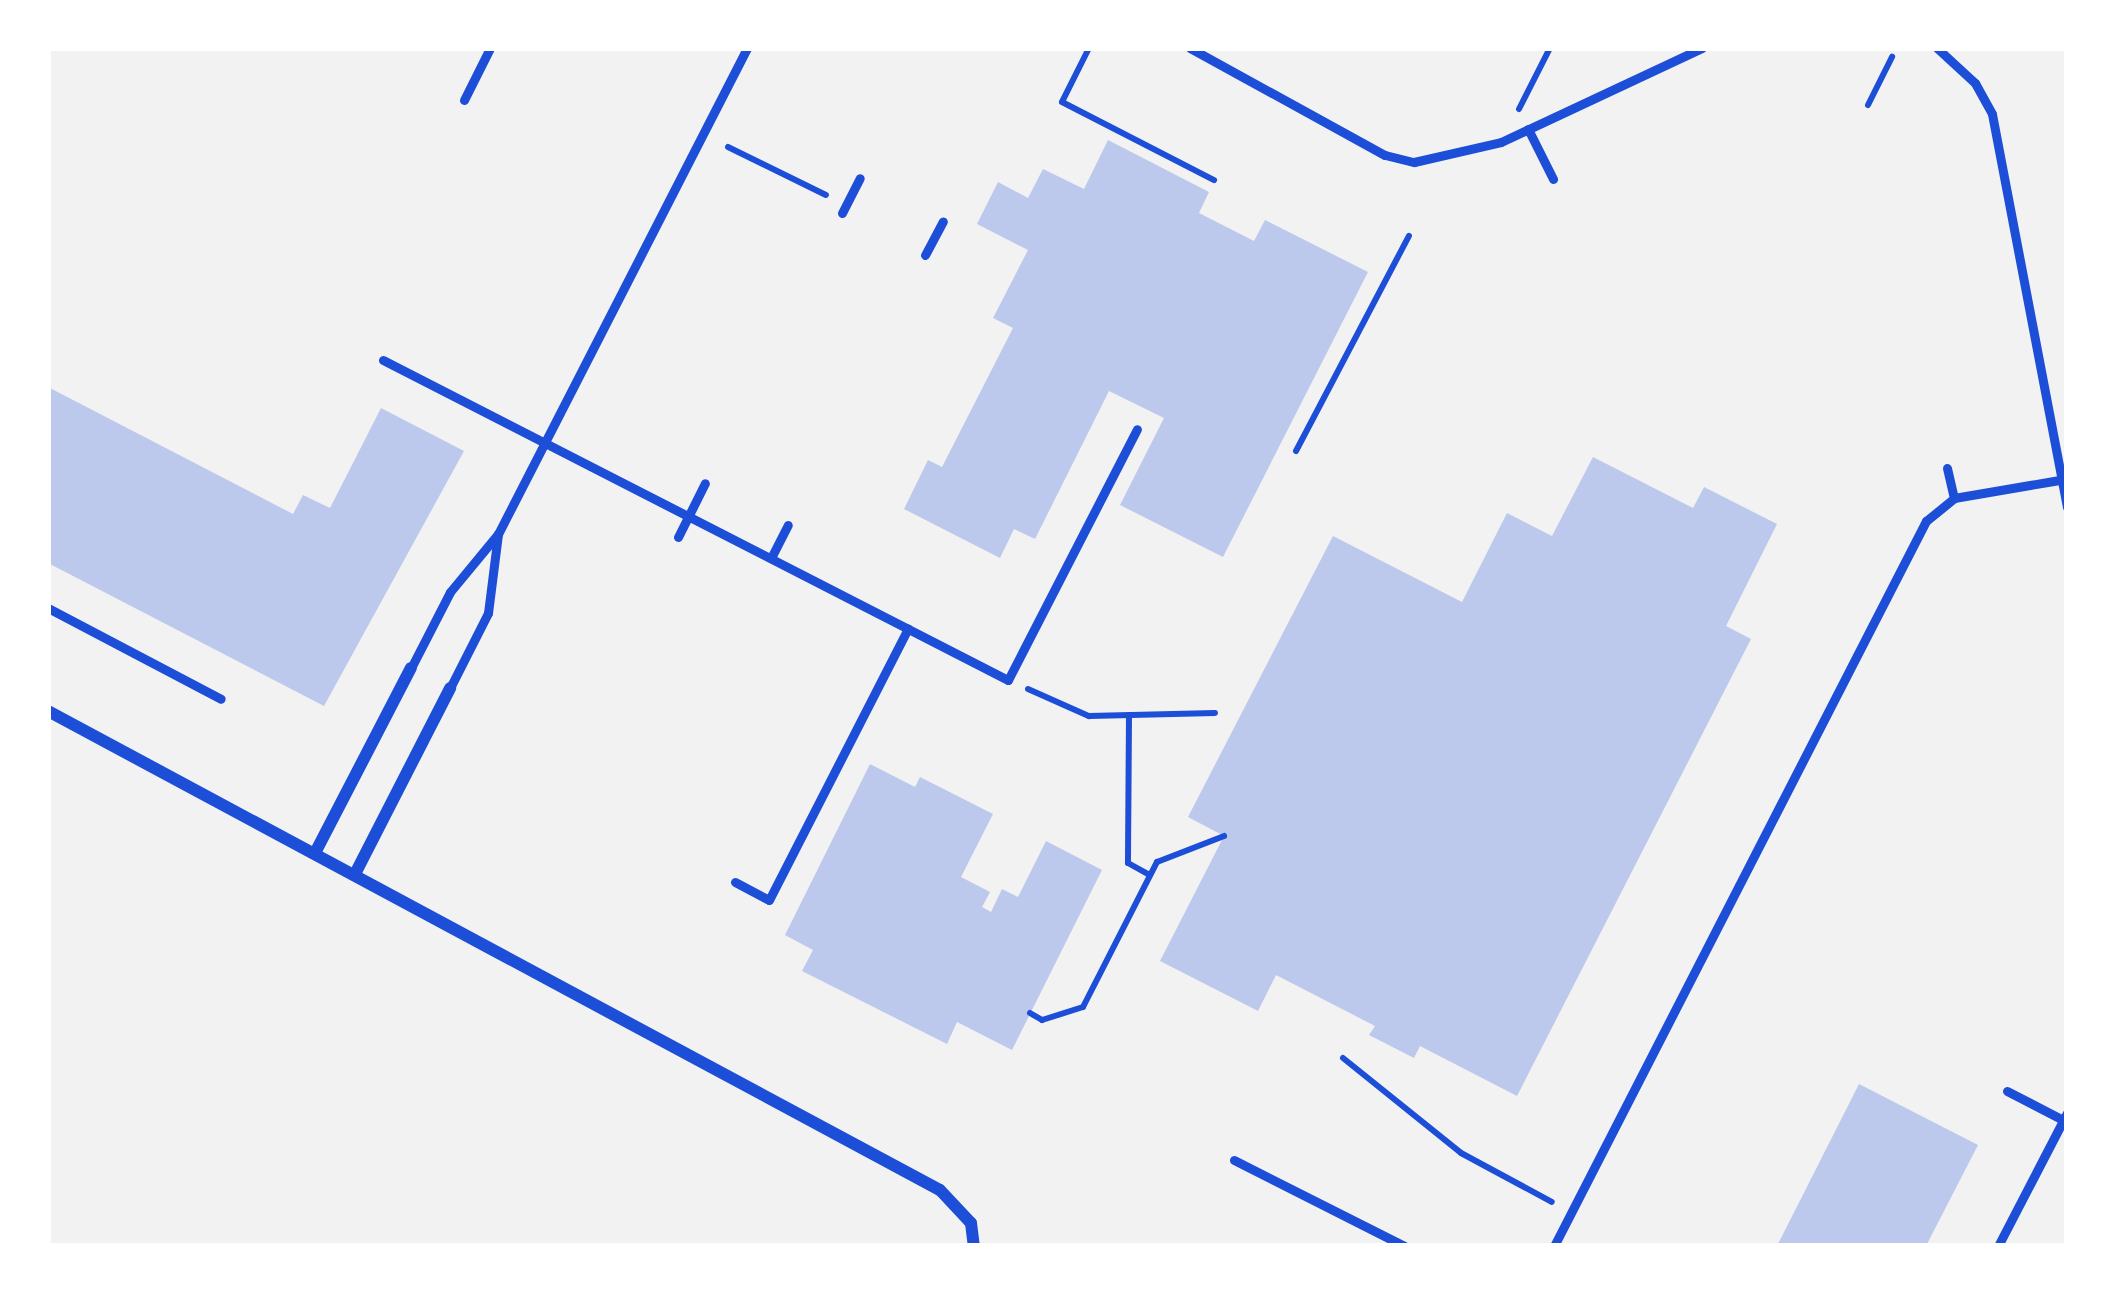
<!DOCTYPE html>
<html>
<head>
<meta charset="utf-8">
<style>
	body { margin:0 }
	#map { position:relative; width:2115px; height:1294px; overflow:hidden; background:#f2f2f2; font-family:Manrope,sans-serif }
	div>[style] { position:absolute }
	[style*='--x'] { left:calc(var(--x)*1px); top:calc(var(--y)*1px); width:calc(var(--w)*1px); rotate:calc(var(--a)*1deg) }
	.building>* { inset:0; background:#bdc9ec }
	.path>* { height:6px; margin:-3px; padding:0 3px; transform-origin:3px; border-radius:3px; background:#1d4ed8 }
	.service>* { height:9px; margin:-4.5px; padding:0 4.5px; transform-origin:4.5px; border-radius:4.5px; background:#1d4ed8 }
	.minor>* { height:12px; margin:-6px; padding:0 6px; transform-origin:6px; border-radius:6px; background:#1d4ed8 }
	span { translate:-50% -50%; white-space:nowrap; text-align:center; line-height:1.15; -webkit-text-stroke:12px #fff; paint-order:stroke }
	.frame { position:absolute; inset:0; border:51px solid #fff; pointer-events:none }
</style>
</head>
<body>
<div id="map">
	<div class="building">
		<i style="clip-path:polygon(1108px 140px,1209px 192px,1199px 213px,1254px 241px,1265px 220px,1368px 272px,1223px 557px,1120px 505px,1164px 418px,1109px 391px,1035px 539px,1014px 529px,1000px 558px,904px 509px,928px 460px,942px 467px,1013px 328px,993px 318px,1028px 250px,977px 224px,998px 182px,1028px 198px,1043px 169px,1084px 189px)"></i>
		<i style="clip-path:polygon(48px 387px,293px 514px,303px 495px,330px 508px,381px 408px,464px 451px,324px 706px,48px 563px)"></i>
		<i style="clip-path:polygon(1593px 457px,1693px 508px,1704px 487px,1777px 524px,1726px 626px,1751px 639px,1517px 1096px,1420px 1046px,1414px 1058px,1369px 1035px,1375px 1026px,1276px 975px,1258px 1011px,1160px 961px,1224px 836px,1188px 817px,1333px 536px,1462px 602px,1507px 513px,1552px 536px)"></i>
		<i style="clip-path:polygon(870px 764px,915px 787px,920px 777px,993px 814px,961px 877px,990px 892px,982px 907px,991px 912px,1002px 889px,1018px 897px,1046px 841px,1102px 870px,1012px 1050px,957px 1022px,947px 1044px,802px 971px,813px 950px,785px 935px)"></i>
		<i style="clip-path:polygon(1859px 1084px,1978px 1145px,1926px 1246px,1777px 1246px)"></i>
	</div>
	<div class="path">
		<i style="--x:1089;--y:48;--w:60;--a:116.6"></i>
		<i style="--x:1062;--y:102;--w:171;--a:27.2"></i>
		<i style="--x:1868;--y:105;--w:54;--a:-63.4"></i>
		<i style="--x:1519;--y:109;--w:68;--a:-63.1"></i>
		<i style="--x:728;--y:147;--w:109;--a:26.1"></i>
		<i style="--x:1296;--y:451;--w:243;--a:-62.3"></i>
		<i style="--x:1028;--y:689;--w:67;--a:23.9"></i>
		<i style="--x:1089;--y:716;--w:126;--a:-1.4"></i>
		<i style="--x:1129;--y:715;--w:148;--a:90.4"></i>
		<i style="--x:1128;--y:863;--w:23;--a:29"></i>
		<i style="--x:1030;--y:1013;--w:14;--a:30"></i>
		<i style="--x:1042;--y:1020;--w:43;--a:-17.6"></i>
		<i style="--x:1083;--y:1007;--w:163;--a:-63"></i>
		<i style="--x:1157;--y:862;--w:72;--a:-21.2"></i>
		<i style="--x:1343;--y:1058;--w:151;--a:38.8"></i>
		<i style="--x:1461;--y:1153;--w:103;--a:28.3"></i>
	</div>
	<div class="service">
		<i style="--x:1190;--y:48;--w:222;--a:28.8"></i>
		<i style="--x:1385;--y:155;--w:30;--a:14"></i>
		<i style="--x:1414;--y:162;--w:89;--a:-12.9"></i>
		<i style="--x:1501;--y:142;--w:222;--a:-25.1"></i>
		<i style="--x:1937;--y:48;--w:52;--a:42.6"></i>
		<i style="--x:1975;--y:83;--w:35;--a:61"></i>
		<i style="--x:1992;--y:114;--w:400;--a:79.2"></i>
		<i style="--x:464;--y:100;--w:58;--a:-63.4"></i>
		<i style="--x:1528;--y:129;--w:56;--a:63.4"></i>
		<i style="--x:842;--y:213;--w:39;--a:-63"></i>
		<i style="--x:925;--y:255;--w:38;--a:-62"></i>
		<i style="--x:383;--y:360;--w:702;--a:27.11"></i>
		<i style="--x:1008;--y:680;--w:282;--a:-62.8"></i>
		<i style="--x:1947;--y:468;--w:31;--a:77"></i>
		<i style="--x:678;--y:537;--w:60;--a:-63.4"></i>
		<i style="--x:771;--y:558;--w:37;--a:-63"></i>
		<i style="--x:48;--y:608;--w:195;--a:27.7"></i>
		<i style="--x:411;--y:668;--w:85;--a:-62.8"></i>
		<i style="--x:450;--y:592;--w:75;--a:-50.4"></i>
		<i style="--x:498;--y:534;--w:546;--a:-62.87"></i>
		<i style="--x:450;--y:688;--w:84;--a:-63.1"></i>
		<i style="--x:488;--y:613;--w:80;--a:-82.8"></i>
		<i style="--x:735;--y:882;--w:38;--a:28"></i>
		<i style="--x:769;--y:900;--w:305;--a:-62.9"></i>
		<i style="--x:2007;--y:1091;--w:68;--a:27.3"></i>
		<i style="--x:1234;--y:1160;--w:191;--a:26.8"></i>
		<i style="--x:1554;--y:1246;--w:815;--a:-62.84"></i>
		<i style="--x:1926;--y:521;--w:36;--a:-39"></i>
		<i style="--x:1954;--y:498;--w:107;--a:-9.7"></i>
		<i style="--x:1998;--y:1246;--w:150;--a:-62.6"></i>
	</div>
	<div class="minor">
		<i style="--x:48;--y:711;--w:1012;--a:28.24"></i>
		<i style="--x:940;--y:1190;--w:45;--a:46.8"></i>
		<i style="--x:971;--y:1223;--w:23;--a:83"></i>
		<i style="--x:315;--y:853;--w:208;--a:-62.6"></i>
		<i style="--x:355;--y:874;--w:209;--a:-62.9"></i>
	</div>
	<div class="frame"></div>
</div>
</body>
</html>
